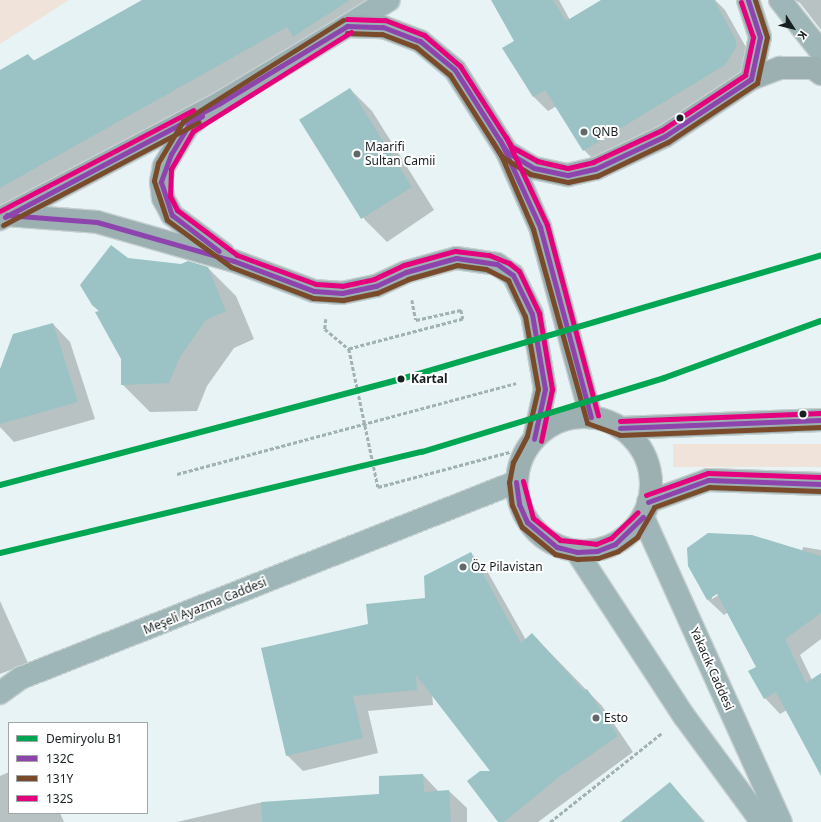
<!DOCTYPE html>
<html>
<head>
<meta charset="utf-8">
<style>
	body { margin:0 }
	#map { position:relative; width:821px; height:822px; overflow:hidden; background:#e7f3f4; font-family:"Noto Sans",sans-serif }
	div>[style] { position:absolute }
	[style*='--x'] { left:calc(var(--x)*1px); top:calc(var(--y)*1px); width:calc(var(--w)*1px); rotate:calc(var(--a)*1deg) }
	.green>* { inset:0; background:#f0e3da; transform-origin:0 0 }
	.shadow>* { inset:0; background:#0003 }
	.building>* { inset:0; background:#9bc3c5; transform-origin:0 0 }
	.path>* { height:2.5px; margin-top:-1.25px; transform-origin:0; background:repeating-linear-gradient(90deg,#a0b2b3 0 4px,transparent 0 6px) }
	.roads { filter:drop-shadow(1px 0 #c7d0d1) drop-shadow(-1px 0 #c7d0d1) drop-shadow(0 1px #c7d0d1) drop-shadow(0 -1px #c7d0d1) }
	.minor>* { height:22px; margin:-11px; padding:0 11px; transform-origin:11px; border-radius:11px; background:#9eb6b8 }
	.major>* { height:22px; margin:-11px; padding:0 11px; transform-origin:11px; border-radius:11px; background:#9cb0b2 }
	.major>.ring { margin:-11px; padding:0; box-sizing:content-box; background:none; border:22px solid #9cb0b2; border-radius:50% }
	.bus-1>* { height:5px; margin:-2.5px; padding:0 2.5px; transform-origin:2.5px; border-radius:2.5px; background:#8e44ad }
	.bus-2>* { height:5px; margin:-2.5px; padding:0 2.5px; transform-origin:2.5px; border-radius:2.5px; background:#7a4b2a }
	.bus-3>* { height:5px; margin:-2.5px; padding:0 2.5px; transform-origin:2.5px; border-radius:2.5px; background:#e5007d }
	.rail-1>* { height:6px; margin:-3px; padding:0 3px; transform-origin:3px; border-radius:3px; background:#00a651 }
	.dots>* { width:11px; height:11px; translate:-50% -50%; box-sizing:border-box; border:2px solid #fff; border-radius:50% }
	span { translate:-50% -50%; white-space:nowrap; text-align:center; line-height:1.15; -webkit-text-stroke:4px #fff; paint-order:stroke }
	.poi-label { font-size:12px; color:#171f20 }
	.left { translate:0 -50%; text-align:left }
	.stop-label { font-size:12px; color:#171f20; font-weight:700 }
	.street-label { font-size:12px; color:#171f20 }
	.legend { position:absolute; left:8px; top:722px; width:140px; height:92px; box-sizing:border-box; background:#fff; border:1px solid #a2a5a6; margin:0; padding:5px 7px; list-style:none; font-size:12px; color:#171f20 }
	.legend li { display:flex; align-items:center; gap:8px; height:20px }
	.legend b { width:20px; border:1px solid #a2a5a6 }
	.north { position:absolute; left:773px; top:8px; width:40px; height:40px; -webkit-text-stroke:3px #fff; paint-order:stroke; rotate:126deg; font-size:11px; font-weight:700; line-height:16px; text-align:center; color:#171f20 }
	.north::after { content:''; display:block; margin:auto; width:14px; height:18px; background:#171f20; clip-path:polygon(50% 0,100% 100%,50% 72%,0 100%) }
</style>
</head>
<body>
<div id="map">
	<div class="green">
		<i style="clip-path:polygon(0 0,69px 0,0 44px)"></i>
		<i style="left:673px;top:444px;width:148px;height:23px"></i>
	</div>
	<div class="shadow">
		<i style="clip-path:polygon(144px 0,398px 0,0 219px,0 71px,28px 55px,35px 61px)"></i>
		<i style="clip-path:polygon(492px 0,559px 0,570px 20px,602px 0,715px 0,725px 10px,751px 56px,747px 72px,599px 165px,584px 150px,557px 106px,548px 111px,533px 96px,516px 41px)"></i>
		<i style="clip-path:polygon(795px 0,821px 0,821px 30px,800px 3px)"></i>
		<i style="clip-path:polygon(350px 89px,372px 111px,434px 210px,387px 242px,365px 220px,301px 120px)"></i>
		<i style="clip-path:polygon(128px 259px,208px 268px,236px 296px,254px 339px,234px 348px,207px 386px,197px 411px,150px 412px,122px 384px,122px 359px,100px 312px,92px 304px)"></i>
		<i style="clip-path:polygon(53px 324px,70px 342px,95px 419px,14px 442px,0 427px,0 372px)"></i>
		<i style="clip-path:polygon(evenodd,803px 547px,821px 550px,821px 639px,800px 655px,812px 680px,821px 674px,821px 774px,787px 710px,780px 714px,765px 698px,758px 667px,728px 612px,724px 615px,708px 600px,689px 565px,802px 552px,803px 547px,721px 591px,722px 593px,712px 599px,712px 597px,721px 591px)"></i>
		<i style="clip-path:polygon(470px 554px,486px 569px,526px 640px,532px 634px,602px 706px,633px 752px,538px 822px,499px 822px,492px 772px,432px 693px,433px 705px,368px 711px,378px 753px,303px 771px,287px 755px,369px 624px,426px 599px)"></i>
		<i style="clip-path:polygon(0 601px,28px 663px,0 674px)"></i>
		<i style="clip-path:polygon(9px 772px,9px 813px,60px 813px,64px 822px,0 822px,0 776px)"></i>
		<i style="clip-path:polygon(423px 775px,439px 792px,449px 791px,467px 808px,467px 822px,177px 822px,258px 803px,381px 795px)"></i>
		<i style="clip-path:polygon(670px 783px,705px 822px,622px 822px)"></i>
	</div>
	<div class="building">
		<i style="clip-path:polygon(142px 0,350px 0,293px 37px,287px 27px,0 188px,0 70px,28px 54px,33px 61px)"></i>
		<i style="clip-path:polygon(491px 0,553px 0,566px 21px,601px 0,714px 0,736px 40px,736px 48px,725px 65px,583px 151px,545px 90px,533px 97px,516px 70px,502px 48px,514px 41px)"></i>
		<i style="left:350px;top:88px;width:117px;height:60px;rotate:58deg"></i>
		<i style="clip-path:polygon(111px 245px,128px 258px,181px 264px,188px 261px,208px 267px,226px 311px,206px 320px,180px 357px,169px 383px,121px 385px,121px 359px,95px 312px,99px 311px,92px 305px,80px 285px)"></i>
		<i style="clip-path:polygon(53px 323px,78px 402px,0 424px,0 369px,13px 334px)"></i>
		<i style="clip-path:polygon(708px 533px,752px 535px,821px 556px,821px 613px,785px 639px,806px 683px,821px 673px,821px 776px,776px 692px,764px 699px,748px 671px,756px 667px,717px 594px,707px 600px,688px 566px,687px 548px)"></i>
		<i style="clip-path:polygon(471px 552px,521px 643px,532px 633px,584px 691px,587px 689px,618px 736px,559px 777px,504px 822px,498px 822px,467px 781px,480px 771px,490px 771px,416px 675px,417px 690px,353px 696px,363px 738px,286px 756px,261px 648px,368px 624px,366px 604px,425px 598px,424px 576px)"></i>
		<i style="clip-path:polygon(423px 774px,424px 792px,449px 790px,451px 822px,262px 822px,261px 802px,379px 794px,379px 776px)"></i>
		<i style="clip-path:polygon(670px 782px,703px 822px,620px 822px)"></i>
	</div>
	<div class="path">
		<i style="--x:412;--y:300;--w:20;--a:79"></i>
		<i style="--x:416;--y:320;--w:46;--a:-12.5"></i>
		<i style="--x:461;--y:310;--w:9;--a:77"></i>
		<i style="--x:463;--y:319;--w:118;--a:165.3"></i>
		<i style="--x:349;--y:349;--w:141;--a:78.1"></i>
		<i style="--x:378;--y:487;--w:137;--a:-14.9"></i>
		<i style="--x:326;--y:319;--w:10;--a:96"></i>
		<i style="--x:325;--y:329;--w:31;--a:40"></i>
		<i style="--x:177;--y:474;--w:351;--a:-15"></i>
		<i style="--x:550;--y:822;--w:143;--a:-38.5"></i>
	</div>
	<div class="roads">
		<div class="minor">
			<i style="--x:748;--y:0;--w:39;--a:72"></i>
			<i style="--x:760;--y:37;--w:43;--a:102.1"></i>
			<i style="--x:780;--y:0;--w:66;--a:51.7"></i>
			<i style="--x:347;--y:26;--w:49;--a:-31.8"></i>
			<i style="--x:643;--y:517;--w:335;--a:65.7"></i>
			<i style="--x:577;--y:552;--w:196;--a:56.9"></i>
			<i style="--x:684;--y:716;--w:132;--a:53.7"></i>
			<i style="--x:0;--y:693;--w:26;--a:-36"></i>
			<i style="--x:21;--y:678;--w:532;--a:-21.6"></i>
		</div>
		<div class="major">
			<i style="--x:196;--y:120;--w:10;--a:143"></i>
			<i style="--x:188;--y:126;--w:47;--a:121"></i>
			<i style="--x:164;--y:166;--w:16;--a:101"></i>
			<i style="--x:161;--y:182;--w:16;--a:83"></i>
			<i style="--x:163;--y:198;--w:19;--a:62"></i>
			<i style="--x:172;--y:215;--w:64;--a:36.7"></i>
			<i style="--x:507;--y:152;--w:31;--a:31"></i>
			<i style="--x:534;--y:168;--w:35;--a:12"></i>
			<i style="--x:568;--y:175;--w:28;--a:-13"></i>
			<i style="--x:595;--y:169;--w:77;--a:-25.2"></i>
			<i style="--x:665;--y:136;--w:103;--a:-33.5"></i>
			<i style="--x:751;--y:79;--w:31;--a:-21"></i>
			<i style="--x:780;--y:68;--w:33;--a:0"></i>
			<i style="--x:813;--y:68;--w:10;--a:37"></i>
			<i style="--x:7;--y:215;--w:90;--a:4.4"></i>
			<i style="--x:97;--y:222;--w:142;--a:15.9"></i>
			<i style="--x:234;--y:261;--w:85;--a:20.6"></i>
			<i style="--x:314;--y:291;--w:28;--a:4"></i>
			<i style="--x:342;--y:293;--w:35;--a:-12"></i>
			<i style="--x:376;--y:286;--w:33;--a:-25"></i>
			<i style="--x:406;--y:272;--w:52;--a:-15.6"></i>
			<i style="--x:456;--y:258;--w:41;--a:8.3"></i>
			<i style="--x:497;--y:264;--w:19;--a:35"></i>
			<i style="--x:513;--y:275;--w:43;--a:64"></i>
			<i style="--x:532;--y:314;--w:76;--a:80.2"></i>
			<i style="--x:545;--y:389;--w:51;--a:102.4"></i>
			<i style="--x:0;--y:219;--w:249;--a:-27.8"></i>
			<i style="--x:220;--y:103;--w:149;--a:-31.2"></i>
			<i style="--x:347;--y:26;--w:36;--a:2"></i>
			<i style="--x:383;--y:27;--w:40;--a:21"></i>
			<i style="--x:420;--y:41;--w:45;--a:39.6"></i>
			<i style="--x:455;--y:70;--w:97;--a:57.6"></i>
			<i style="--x:507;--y:152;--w:82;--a:66.3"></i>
			<i style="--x:540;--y:227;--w:197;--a:75"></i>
			<i class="ring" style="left:517px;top:417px;width:112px;height:112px"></i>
			<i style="--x:620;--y:428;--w:201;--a:-2.3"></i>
			<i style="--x:648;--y:502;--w:64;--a:-20.1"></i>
			<i style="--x:708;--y:480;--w:113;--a:2"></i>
		</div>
	</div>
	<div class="bus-1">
		<i style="--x:347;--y:26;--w:36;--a:2"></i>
		<i style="--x:383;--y:27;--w:40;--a:21"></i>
		<i style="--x:420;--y:41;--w:45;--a:39.6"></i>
		<i style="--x:455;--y:70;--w:97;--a:57.6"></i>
		<i style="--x:507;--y:152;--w:31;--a:31"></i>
		<i style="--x:534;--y:168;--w:35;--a:12"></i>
		<i style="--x:568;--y:175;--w:28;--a:-13"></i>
		<i style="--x:595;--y:169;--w:77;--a:-25.2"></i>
		<i style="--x:665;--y:136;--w:103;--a:-33.5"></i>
		<i style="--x:751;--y:79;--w:43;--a:-77.9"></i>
		<i style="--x:760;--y:37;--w:39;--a:-108"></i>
		<i style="--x:202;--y:116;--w:17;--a:144"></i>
		<i style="--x:188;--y:126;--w:33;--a:121"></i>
		<i style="--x:171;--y:154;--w:30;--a:110"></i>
		<i style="--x:161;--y:182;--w:35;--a:72"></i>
		<i style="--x:172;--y:215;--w:59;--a:37.5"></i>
		<i style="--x:500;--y:140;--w:96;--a:65.3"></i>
		<i style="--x:540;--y:227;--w:197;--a:75"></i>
		<i style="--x:7;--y:215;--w:90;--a:4.4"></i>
		<i style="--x:97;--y:222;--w:142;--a:15.9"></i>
		<i style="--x:234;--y:261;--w:85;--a:20.6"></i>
		<i style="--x:314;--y:291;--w:28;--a:4"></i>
		<i style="--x:342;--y:293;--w:35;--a:-12"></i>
		<i style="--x:376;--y:286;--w:33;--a:-25"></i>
		<i style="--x:406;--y:272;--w:52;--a:-15.6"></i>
		<i style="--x:456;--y:258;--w:41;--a:8.3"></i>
		<i style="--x:497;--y:264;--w:19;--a:35"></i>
		<i style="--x:513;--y:275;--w:43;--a:64"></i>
		<i style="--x:532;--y:314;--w:76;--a:80.2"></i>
		<i style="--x:545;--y:389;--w:51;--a:102.4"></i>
		<i style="--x:5;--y:217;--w:243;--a:-27.9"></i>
		<i style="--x:220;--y:103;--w:149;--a:-31.2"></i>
		<i style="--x:620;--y:428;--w:201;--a:-2.3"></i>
		<i style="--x:516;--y:482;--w:22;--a:82"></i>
		<i style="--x:519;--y:504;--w:20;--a:66"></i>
		<i style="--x:527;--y:522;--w:39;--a:40"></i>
		<i style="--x:557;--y:547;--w:21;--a:14"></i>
		<i style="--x:577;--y:552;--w:20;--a:-3"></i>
		<i style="--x:597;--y:551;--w:19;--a:-21"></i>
		<i style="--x:615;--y:544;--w:39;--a:-44"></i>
		<i style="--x:648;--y:502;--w:64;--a:-20.1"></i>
		<i style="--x:708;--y:480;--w:113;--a:2"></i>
	</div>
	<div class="bus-2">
		<i style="--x:343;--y:20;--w:189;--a:147.7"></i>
		<i style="--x:183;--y:121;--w:49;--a:120.8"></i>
		<i style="--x:158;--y:163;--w:18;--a:103"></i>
		<i style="--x:154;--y:181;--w:41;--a:71.6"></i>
		<i style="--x:167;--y:220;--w:79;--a:36.3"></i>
		<i style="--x:231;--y:267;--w:88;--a:20.7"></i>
		<i style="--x:313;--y:298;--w:30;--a:4"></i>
		<i style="--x:343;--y:300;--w:35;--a:-12"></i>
		<i style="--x:377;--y:293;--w:34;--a:-24"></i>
		<i style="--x:408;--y:279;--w:51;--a:-15.9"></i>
		<i style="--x:457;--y:265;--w:29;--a:8"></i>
		<i style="--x:486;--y:269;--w:25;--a:27"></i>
		<i style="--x:508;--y:280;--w:40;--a:65"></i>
		<i style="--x:525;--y:316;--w:74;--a:79.9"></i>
		<i style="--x:538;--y:389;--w:48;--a:103.2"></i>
		<i style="--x:527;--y:436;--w:30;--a:118"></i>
		<i style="--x:513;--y:462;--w:20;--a:101"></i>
		<i style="--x:509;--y:482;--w:23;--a:83"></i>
		<i style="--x:512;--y:505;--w:24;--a:66"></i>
		<i style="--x:522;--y:527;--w:43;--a:39.3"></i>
		<i style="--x:555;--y:554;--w:23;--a:13"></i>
		<i style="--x:577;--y:559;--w:21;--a:-3"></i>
		<i style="--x:598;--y:558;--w:21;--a:-19"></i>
		<i style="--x:618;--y:551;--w:24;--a:-36"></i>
		<i style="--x:637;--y:537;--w:34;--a:-60"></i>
		<i style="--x:654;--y:507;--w:59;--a:-20"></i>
		<i style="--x:709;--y:487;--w:112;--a:2"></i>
		<i style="--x:347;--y:33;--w:35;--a:2"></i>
		<i style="--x:382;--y:34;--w:36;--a:21"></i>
		<i style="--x:416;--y:47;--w:44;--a:39.5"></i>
		<i style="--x:450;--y:75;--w:95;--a:57.5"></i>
		<i style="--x:501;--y:155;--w:81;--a:66.6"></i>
		<i style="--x:533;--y:229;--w:201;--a:74.4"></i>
		<i style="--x:587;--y:423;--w:35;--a:20"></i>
		<i style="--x:620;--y:435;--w:201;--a:-2.3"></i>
		<i style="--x:492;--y:141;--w:19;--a:58"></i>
		<i style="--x:502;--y:157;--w:33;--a:31"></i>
		<i style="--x:530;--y:174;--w:39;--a:12"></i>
		<i style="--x:568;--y:182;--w:30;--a:-12"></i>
		<i style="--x:597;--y:176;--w:79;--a:-25.6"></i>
		<i style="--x:668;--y:142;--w:107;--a:-33.5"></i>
		<i style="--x:757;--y:83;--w:47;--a:-77.7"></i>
		<i style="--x:767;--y:37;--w:39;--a:-108"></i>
		<i style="--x:3;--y:225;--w:221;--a:-27.7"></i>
	</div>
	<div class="bus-3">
		<i style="--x:347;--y:19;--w:38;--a:2"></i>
		<i style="--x:385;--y:20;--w:42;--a:21"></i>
		<i style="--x:424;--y:35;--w:48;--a:40.7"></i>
		<i style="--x:460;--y:66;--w:96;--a:57.3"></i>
		<i style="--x:512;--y:147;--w:29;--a:29"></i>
		<i style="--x:537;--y:161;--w:32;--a:13"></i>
		<i style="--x:568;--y:168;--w:26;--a:-13"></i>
		<i style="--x:593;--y:162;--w:76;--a:-24.9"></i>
		<i style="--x:662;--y:130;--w:100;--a:-33.5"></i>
		<i style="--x:745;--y:75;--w:39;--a:-78"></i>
		<i style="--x:753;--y:37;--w:37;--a:-109"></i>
		<i style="--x:351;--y:32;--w:186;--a:147.9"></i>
		<i style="--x:193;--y:131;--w:44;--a:120.1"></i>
		<i style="--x:171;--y:169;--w:27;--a:92"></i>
		<i style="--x:170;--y:196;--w:16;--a:63"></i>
		<i style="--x:177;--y:210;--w:75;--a:36.9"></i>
		<i style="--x:237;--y:255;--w:84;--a:20.2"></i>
		<i style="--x:316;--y:284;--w:26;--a:4"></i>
		<i style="--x:342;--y:286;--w:33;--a:-12"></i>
		<i style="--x:374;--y:279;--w:33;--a:-25"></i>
		<i style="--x:404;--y:265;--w:53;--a:-15.4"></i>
		<i style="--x:455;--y:251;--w:34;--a:7"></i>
		<i style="--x:489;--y:255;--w:22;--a:22"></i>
		<i style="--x:509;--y:263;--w:13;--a:39"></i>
		<i style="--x:519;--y:271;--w:47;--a:64.5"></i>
		<i style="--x:539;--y:313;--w:77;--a:80.3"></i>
		<i style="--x:552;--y:389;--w:53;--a:101.9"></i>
		<i style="--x:506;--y:137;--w:97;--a:65"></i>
		<i style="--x:547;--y:225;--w:197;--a:75"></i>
		<i style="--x:0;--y:211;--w:218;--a:-27.6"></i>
		<i style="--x:620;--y:421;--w:201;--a:-2.3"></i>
		<i style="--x:523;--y:481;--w:38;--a:75"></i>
		<i style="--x:533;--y:518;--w:35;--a:39"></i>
		<i style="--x:560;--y:540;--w:36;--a:6"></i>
		<i style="--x:596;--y:544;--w:16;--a:-22"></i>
		<i style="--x:611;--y:538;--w:37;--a:-44"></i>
		<i style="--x:646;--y:495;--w:66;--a:-19.5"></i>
		<i style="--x:708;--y:473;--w:113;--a:2"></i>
	</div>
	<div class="rail-1">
		<i style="--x:0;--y:485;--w:415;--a:-14.8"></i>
		<i style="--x:401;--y:379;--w:438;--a:-16.4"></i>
		<i style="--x:0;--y:553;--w:434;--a:-13.5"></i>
		<i style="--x:422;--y:452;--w:253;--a:-17"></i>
		<i style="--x:664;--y:378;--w:167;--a:-20"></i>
	</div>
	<div class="dots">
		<i style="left:680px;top:118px;background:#171f20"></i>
		<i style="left:584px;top:132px;background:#60696a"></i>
		<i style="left:357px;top:154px;background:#60696a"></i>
		<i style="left:401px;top:379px;background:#171f20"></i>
		<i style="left:803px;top:414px;background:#171f20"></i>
		<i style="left:463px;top:567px;background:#60696a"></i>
		<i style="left:596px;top:718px;background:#60696a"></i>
	</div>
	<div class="poi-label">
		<span class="left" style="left:592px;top:132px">QNB</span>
		<span class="left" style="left:365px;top:154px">Maarifi<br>Sultan Camii</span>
		<span class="left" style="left:471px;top:567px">Öz Pilavistan</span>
		<span class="left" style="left:604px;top:718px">Esto</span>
	</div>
	<div class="stop-label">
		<span class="left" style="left:411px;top:379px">Kartal</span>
	</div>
	<div class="street-label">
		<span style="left:205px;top:606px;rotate:-22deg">Meşeli Ayazma Caddesi</span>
		<span style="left:712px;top:669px;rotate:66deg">Yakacık Caddesi</span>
	</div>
	<ul class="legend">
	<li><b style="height:5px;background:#00a651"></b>Demiryolu B1</li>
	<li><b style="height:5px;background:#8e44ad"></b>132C</li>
	<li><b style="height:5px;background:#7a4b2a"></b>131Y</li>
	<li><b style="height:5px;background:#e5007d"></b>132S</li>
	</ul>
	<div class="north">K</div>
</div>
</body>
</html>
